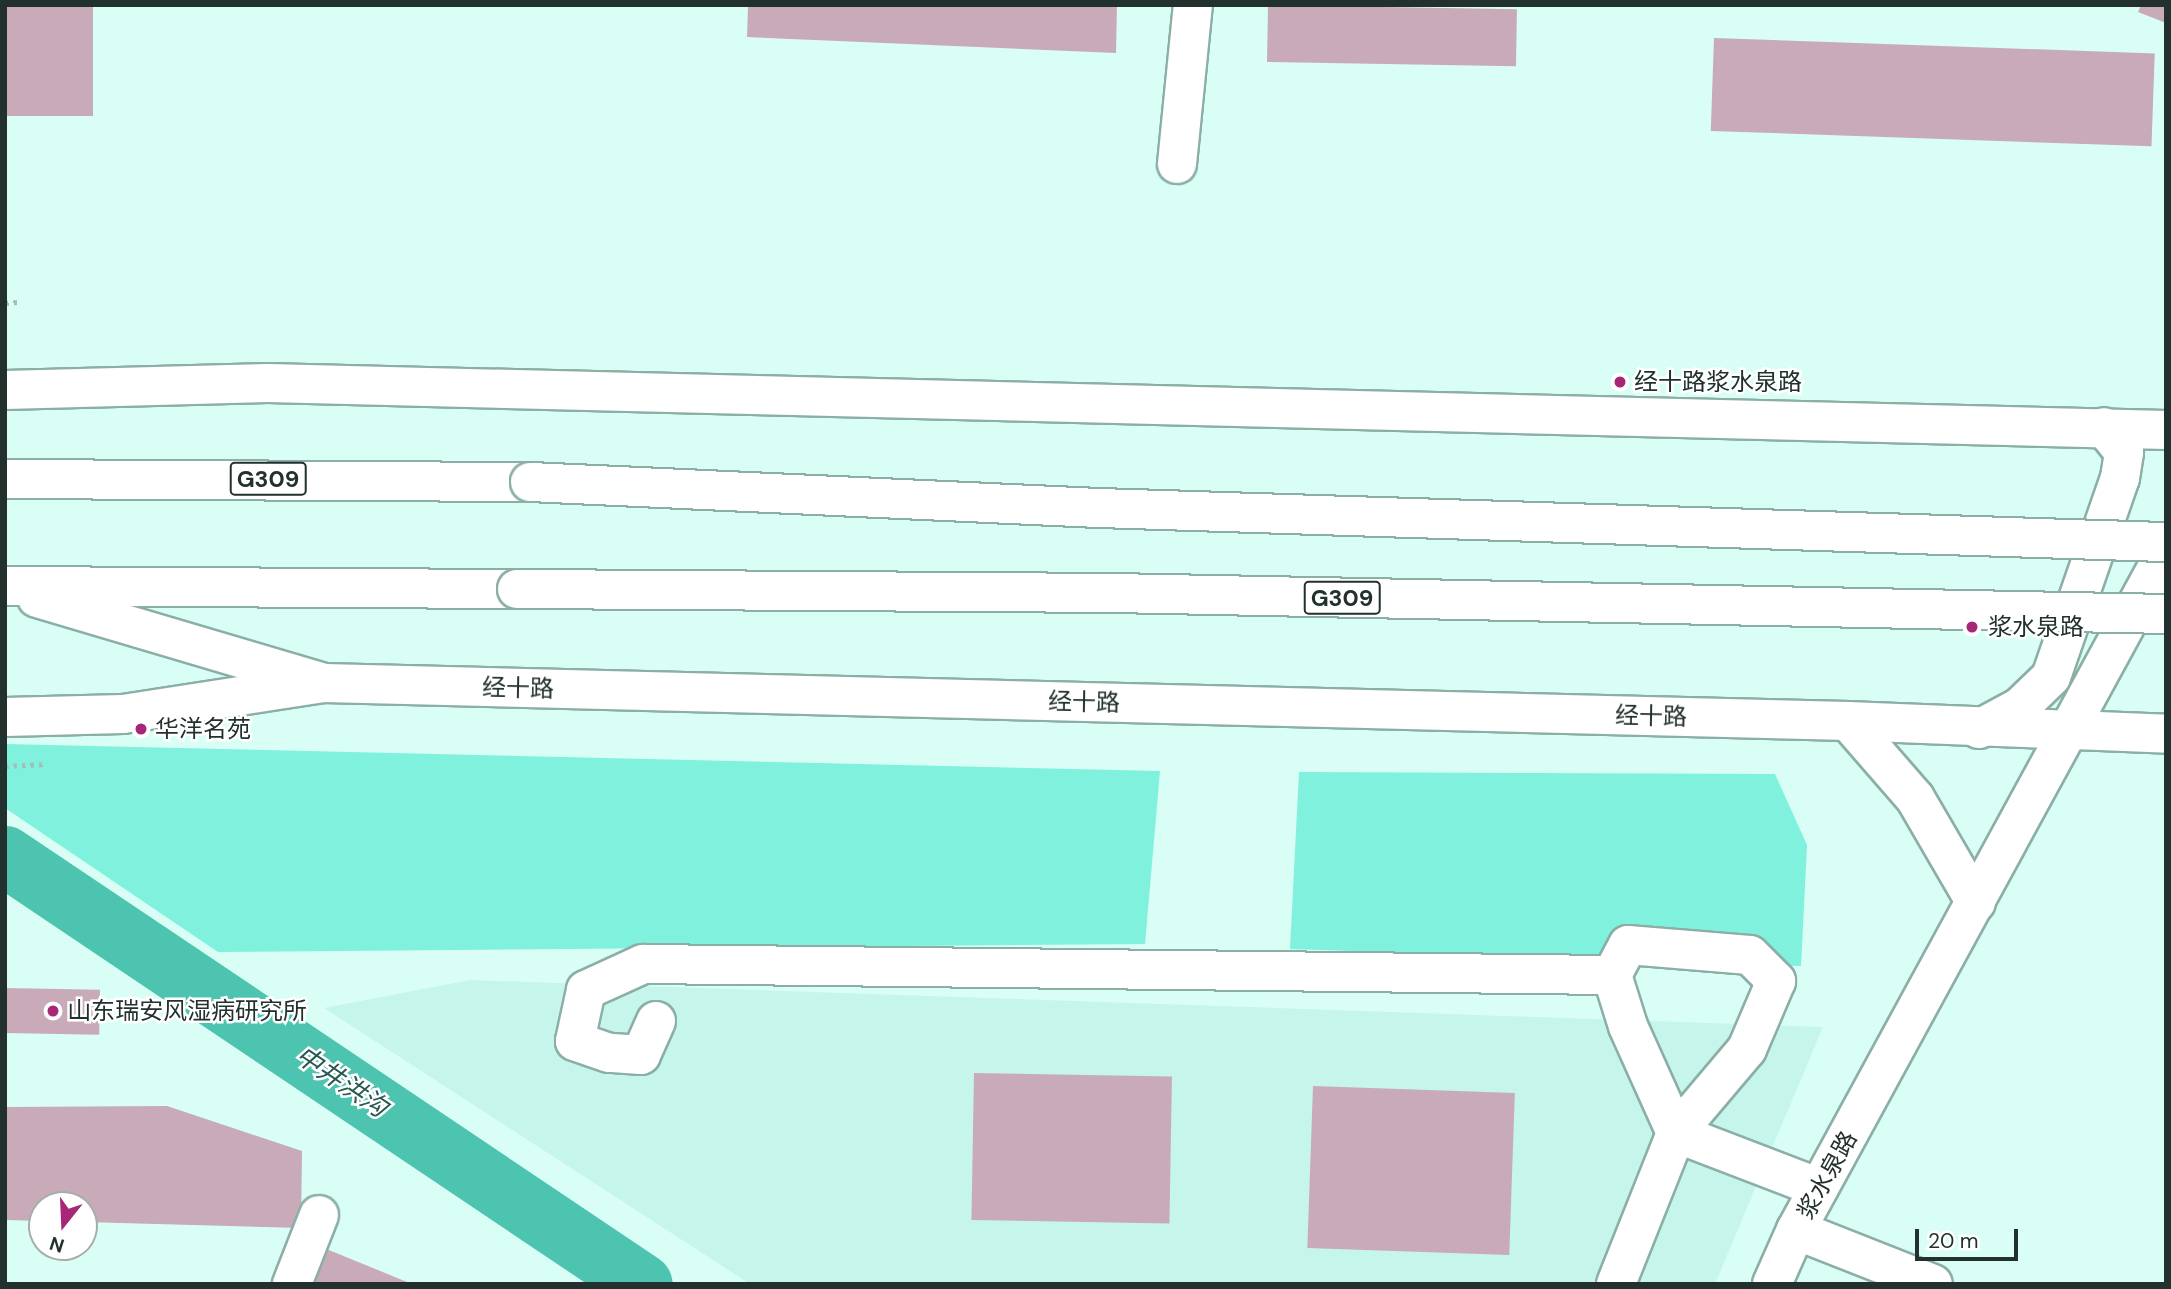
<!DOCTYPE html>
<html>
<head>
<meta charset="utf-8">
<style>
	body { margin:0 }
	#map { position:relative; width:2171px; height:1289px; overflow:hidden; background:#d9fef6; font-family:"DM Sans","Noto Sans SC",sans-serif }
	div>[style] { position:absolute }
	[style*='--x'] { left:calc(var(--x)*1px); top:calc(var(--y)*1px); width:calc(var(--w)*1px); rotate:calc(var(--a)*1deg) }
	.built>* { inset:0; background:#c6f6eb }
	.green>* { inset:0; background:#7ff1dc }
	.river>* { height:61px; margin:-30.5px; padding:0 30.5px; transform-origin:30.5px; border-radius:30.5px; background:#4dc4af }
	.building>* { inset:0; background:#c9aab9; transform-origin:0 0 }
	.path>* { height:4.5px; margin-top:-2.25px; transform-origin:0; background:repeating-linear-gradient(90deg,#a1c0b9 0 3.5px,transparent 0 8.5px) }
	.roads { filter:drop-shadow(2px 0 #8bafa7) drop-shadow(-2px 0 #8bafa7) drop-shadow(0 2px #8bafa7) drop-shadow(0 -2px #8bafa7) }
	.minor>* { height:38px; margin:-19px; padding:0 19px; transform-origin:19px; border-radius:19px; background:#fff }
	.major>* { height:38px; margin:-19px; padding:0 19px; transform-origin:19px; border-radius:19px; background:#fff }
	.highway>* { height:38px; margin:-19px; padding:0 19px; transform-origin:19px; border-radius:19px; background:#fff }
	.bridges { filter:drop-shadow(2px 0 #8bafa7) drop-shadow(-2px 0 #8bafa7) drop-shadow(0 2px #8bafa7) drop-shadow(0 -2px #8bafa7) }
	.highway-bridge>* { height:38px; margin:-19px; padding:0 19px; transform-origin:19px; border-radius:19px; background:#fff }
	.dots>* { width:19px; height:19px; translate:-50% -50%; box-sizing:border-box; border:4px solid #fff; border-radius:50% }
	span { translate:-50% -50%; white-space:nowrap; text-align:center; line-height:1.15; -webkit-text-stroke:5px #fff; paint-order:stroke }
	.shield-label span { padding:2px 5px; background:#fff; border:2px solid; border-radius:5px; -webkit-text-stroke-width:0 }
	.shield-label { font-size:23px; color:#22312e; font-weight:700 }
	.poi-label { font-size:24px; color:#22312e }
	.left { translate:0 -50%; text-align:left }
	.street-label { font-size:24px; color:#22312e }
	.water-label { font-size:26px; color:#275950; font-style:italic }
	.frame { position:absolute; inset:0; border:7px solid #22312e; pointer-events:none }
	.north { position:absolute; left:28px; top:1191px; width:70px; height:70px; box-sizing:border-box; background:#fff; border:2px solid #a7adab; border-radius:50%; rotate:198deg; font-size:19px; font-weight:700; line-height:28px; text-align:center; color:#22312e }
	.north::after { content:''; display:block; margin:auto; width:24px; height:32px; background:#a72776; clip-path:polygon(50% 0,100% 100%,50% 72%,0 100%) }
	.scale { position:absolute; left:1915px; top:1229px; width:103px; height:32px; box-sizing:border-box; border:4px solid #22312e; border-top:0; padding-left:9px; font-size:21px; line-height:24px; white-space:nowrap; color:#22312e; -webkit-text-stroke:5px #fff; paint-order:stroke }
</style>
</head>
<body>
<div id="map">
	<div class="built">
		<i style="clip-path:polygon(470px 980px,1823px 1027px,1715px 1284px,750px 1284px,324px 1008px)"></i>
	</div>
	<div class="green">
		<i style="clip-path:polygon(5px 744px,1160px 771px,1145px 944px,218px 952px,5px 808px)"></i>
		<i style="clip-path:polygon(1299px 772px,1775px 774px,1807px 845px,1801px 966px,1290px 949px)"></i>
	</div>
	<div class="river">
		<i style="--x:5;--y:856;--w:767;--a:33.9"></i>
	</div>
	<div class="building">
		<i style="left:5px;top:5px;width:88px;height:111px"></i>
		<i style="clip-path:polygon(748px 5px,1117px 5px,1116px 53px,747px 37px)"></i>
		<i style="left:1268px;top:5px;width:249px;height:57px;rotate:1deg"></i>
		<i style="clip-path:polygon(2141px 5px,2166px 5px,2166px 23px,2138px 12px)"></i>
		<i style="left:1714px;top:38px;width:441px;height:93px;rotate:2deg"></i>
		<i style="left:5px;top:988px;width:95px;height:45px;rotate:1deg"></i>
		<i style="left:974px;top:1073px;width:198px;height:147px;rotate:1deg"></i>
		<i style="left:1313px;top:1086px;width:202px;height:162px;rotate:2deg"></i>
		<i style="clip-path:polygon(167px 1106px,302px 1151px,301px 1228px,84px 1222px,84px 1205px,42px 1205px,42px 1221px,5px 1220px,5px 1107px)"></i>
		<i style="clip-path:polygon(324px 1248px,412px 1284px,309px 1284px)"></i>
	</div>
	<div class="path">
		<i style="--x:5;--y:303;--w:13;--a:-4"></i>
		<i style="--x:5;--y:766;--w:42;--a:-2.7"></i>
	</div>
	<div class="roads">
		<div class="minor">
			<i style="--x:1177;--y:164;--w:160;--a:-84.3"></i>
			<i style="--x:656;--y:1021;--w:37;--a:114"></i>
			<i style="--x:641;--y:1055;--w:32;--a:-176"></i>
			<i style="--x:609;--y:1053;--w:36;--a:-161"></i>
			<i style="--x:575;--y:1041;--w:52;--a:-77.8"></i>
			<i style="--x:586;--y:990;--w:63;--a:-24.5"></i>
			<i style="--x:643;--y:964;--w:969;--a:0.65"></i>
			<i style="--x:292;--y:1284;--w:74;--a:-68.6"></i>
			<i style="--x:1616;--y:1284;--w:162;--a:-68.3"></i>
			<i style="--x:1676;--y:1133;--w:117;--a:-114.2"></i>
			<i style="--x:1628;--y:1026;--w:53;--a:-107.4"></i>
			<i style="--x:1612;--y:975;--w:34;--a:-62"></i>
			<i style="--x:1628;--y:945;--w:122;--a:4.7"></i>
			<i style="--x:1750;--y:955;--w:37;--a:45"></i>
			<i style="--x:1776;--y:981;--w:74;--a:113.1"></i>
			<i style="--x:1747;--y:1049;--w:110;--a:130.2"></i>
			<i style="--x:1676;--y:1133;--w:153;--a:21"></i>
		</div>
		<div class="major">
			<i style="--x:5;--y:390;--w:263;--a:-1.5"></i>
			<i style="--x:268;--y:383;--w:1899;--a:1.42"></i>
			<i style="--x:5;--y:717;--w:118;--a:-1.5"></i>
			<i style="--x:123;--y:714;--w:203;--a:-8.8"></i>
			<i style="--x:324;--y:683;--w:1524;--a:1.43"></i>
			<i style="--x:1848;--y:721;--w:318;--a:2.3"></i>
			<i style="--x:1848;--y:721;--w:102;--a:49"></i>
			<i style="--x:1915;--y:798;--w:121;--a:59.8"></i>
			<i style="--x:1796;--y:1230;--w:147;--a:21.5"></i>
			<i style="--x:1772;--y:1284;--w:59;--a:-66"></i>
			<i style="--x:1796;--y:1230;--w:773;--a:-61.41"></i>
		</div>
		<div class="highway">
			<i style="--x:5;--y:479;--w:525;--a:0.33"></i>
			<i style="--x:5;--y:586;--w:512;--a:0.34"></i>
			<i style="--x:37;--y:598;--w:299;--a:16.5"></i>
			<i style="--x:1979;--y:729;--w:47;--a:-28.2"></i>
			<i style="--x:2020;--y:707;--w:43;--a:-44.1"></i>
			<i style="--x:2051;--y:677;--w:211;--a:-70.9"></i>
			<i style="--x:2120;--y:478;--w:26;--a:-81"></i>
			<i style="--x:2124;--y:452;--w:32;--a:-129"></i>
		</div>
	</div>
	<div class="bridges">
		<div class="highway-bridge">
			<i style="--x:530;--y:482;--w:570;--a:2.62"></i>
			<i style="--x:1099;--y:508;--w:1068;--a:1.83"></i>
			<i style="--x:517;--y:589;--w:596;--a:0.38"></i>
			<i style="--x:1113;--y:593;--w:1053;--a:1.14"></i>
		</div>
	</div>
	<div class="dots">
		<i style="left:1620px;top:382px;background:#a72776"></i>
		<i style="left:1972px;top:627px;background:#a72776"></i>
		<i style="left:141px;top:729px;background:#a72776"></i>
		<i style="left:53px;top:1011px;background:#a72776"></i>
	</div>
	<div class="shield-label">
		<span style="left:268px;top:479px">G309</span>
		<span style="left:1342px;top:598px">G309</span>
	</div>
	<div class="poi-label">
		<span class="left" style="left:1634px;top:382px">经十路浆水泉路</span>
		<span class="left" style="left:1988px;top:627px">浆水泉路</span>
		<span class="left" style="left:155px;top:729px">华洋名苑</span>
		<span class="left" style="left:67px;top:1011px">山东瑞安风湿病研究所</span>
	</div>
	<div class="street-label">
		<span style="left:518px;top:688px;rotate:1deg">经十路</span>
		<span style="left:1084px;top:702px;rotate:1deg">经十路</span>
		<span style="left:1651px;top:716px;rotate:1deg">经十路</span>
		<span style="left:1827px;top:1175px;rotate:-61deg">浆水泉路</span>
	</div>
	<div class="water-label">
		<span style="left:341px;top:1082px;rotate:34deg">中井洪沟</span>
	</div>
	<div class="frame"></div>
	<div class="north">N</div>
	<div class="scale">20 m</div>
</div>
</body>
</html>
